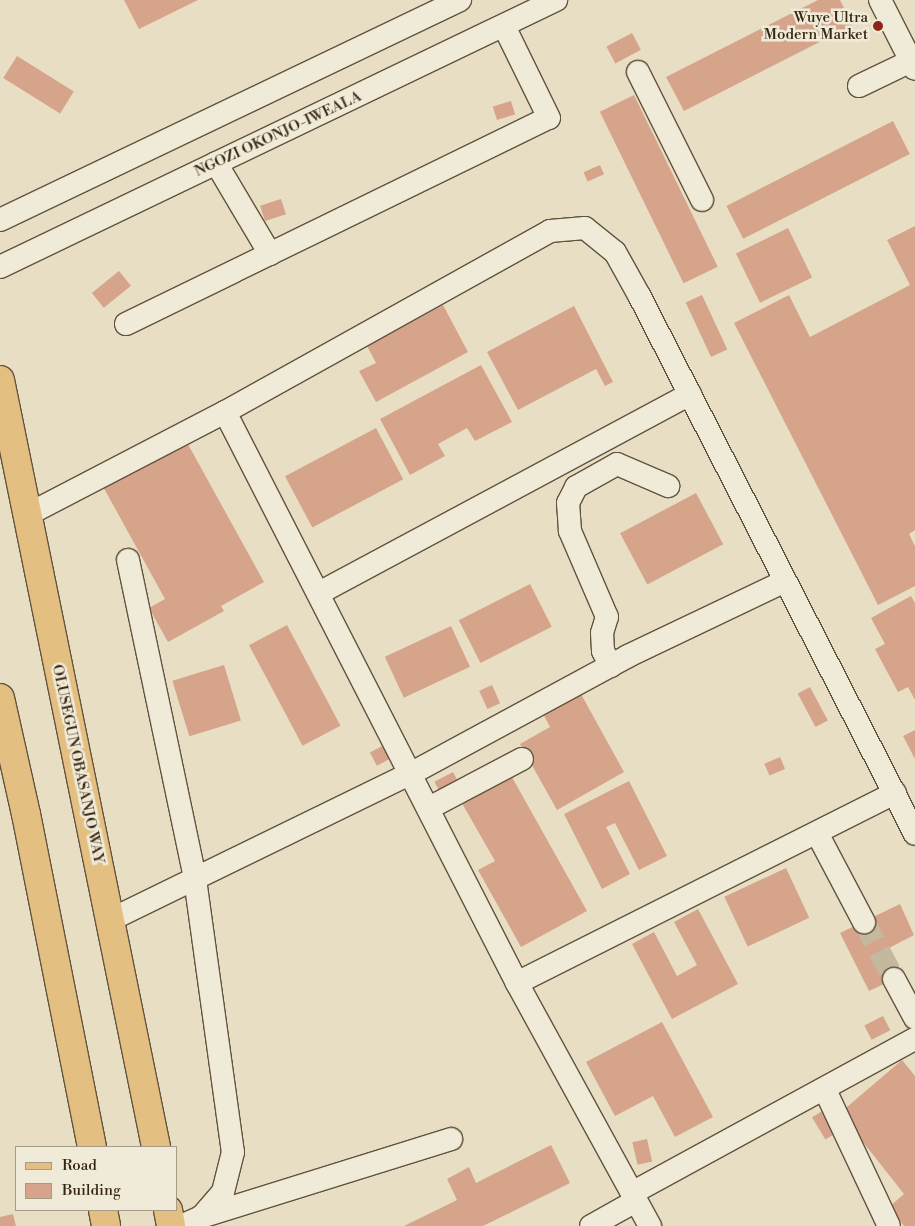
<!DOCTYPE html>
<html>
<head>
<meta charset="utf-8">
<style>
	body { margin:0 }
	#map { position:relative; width:915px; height:1226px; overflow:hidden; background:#e8dec3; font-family:"Libre Bodoni",serif }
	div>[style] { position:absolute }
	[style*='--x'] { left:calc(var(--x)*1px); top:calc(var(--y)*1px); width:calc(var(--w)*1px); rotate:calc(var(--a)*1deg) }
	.building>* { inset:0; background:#d6a48b; transform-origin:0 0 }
	.minor-tunnel>* { height:22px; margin-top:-11px; transform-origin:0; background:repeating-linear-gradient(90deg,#c4b99f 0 22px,transparent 0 33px) }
	.roads { filter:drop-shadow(1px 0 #62533e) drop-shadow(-1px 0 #62533e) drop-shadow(0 1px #62533e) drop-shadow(0 -1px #62533e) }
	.minor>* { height:22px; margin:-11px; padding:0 11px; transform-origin:11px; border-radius:11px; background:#f0ead8 }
	.major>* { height:28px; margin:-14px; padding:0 14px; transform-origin:14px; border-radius:14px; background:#e4bf82 }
	.dots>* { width:14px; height:14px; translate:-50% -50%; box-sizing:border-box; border:2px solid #f0ead8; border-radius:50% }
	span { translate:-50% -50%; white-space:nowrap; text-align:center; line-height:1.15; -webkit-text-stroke:5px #f0ead8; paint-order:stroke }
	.poi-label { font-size:15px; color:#352511 }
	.right { translate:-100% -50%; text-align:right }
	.street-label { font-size:15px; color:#352511 }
	.legend { position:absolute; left:15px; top:1146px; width:162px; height:65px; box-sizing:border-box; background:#f0ead8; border:1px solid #a59b88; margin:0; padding:6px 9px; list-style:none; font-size:15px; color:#352511 }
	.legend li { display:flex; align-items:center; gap:10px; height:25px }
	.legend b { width:25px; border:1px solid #a59b88 }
</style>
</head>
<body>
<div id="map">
	<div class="building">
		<i style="clip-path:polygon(124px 0,198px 0,139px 29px)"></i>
		<i style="clip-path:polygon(818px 0,840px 0,853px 25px,684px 111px,666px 77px)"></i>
		<i style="left:632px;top:33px;width:19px;height:29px;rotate:62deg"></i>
		<i style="left:17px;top:56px;width:67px;height:26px;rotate:32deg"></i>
		<i style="left:634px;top:95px;width:191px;height:38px;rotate:64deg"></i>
		<i style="left:511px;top:101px;width:14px;height:19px;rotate:73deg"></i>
		<i style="left:893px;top:121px;width:37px;height:187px;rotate:63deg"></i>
		<i style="left:600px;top:165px;width:10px;height:18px;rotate:66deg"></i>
		<i style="left:281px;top:199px;width:16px;height:22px;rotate:72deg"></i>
		<i style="clip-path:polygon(915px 226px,915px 530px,909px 534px,915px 546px,915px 586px,878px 605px,734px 323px,789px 295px,810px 337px,910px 285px,887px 240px)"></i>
		<i style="left:788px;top:228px;width:55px;height:58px;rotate:64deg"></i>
		<i style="left:119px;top:271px;width:19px;height:35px;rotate:51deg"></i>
		<i style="left:702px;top:295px;width:60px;height:18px;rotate:65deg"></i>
		<i style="clip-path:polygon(443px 305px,468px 352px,376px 402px,359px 371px,376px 363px,367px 346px)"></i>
		<i style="clip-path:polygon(574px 306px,613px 382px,605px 386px,596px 369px,518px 410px,487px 352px)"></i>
		<i style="clip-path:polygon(481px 365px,512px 422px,475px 441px,467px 428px,438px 444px,445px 456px,410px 475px,380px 419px)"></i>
		<i style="left:376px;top:428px;width:58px;height:103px;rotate:62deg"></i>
		<i style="clip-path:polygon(184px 437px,264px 582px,221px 606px,224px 611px,168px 642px,149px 608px,165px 599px,101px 483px)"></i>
		<i style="left:696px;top:493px;width:58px;height:86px;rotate:62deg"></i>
		<i style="left:530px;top:584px;width:48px;height:80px;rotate:63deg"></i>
		<i style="clip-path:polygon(911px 596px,915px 603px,915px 700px,908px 687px,898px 692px,875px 649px,885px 644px,871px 618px)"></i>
		<i style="left:287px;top:625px;width:114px;height:43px;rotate:62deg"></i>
		<i style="left:451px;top:626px;width:45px;height:73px;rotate:65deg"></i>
		<i style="left:224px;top:665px;width:58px;height:54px;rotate:73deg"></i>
		<i style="left:492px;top:685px;width:20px;height:14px;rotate:66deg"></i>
		<i style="clip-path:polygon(576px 685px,624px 772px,557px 810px,520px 744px,550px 727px,539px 706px)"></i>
		<i style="left:810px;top:687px;width:38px;height:14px;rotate:62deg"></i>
		<i style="clip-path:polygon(915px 730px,915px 759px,903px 736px)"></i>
		<i style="left:384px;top:745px;width:15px;height:16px;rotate:62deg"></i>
		<i style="left:780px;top:757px;width:13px;height:17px;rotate:67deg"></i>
		<i style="clip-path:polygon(508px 770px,587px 911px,521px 947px,478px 870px,495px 861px,459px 798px)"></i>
		<i style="left:453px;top:772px;width:17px;height:21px;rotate:62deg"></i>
		<i style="clip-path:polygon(629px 781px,667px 856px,639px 870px,615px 823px,606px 827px,630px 874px,602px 889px,564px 814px)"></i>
		<i style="left:786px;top:868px;width:55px;height:68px;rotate:65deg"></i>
		<i style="clip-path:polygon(900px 904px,914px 935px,889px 948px,903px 975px,869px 991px,840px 933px)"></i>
		<i style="clip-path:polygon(698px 909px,738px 984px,672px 1019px,632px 944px,654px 932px,677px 976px,697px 965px,674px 922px)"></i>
		<i style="left:883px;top:1016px;width:16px;height:21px;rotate:63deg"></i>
		<i style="clip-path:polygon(662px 1022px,713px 1117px,675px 1137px,653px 1096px,615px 1116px,586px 1062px)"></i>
		<i style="clip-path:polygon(902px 1060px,915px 1076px,915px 1226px,904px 1226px,889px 1207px,904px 1194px,840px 1113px)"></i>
		<i style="left:824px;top:1110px;width:26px;height:14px;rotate:59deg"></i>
		<i style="left:647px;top:1139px;width:23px;height:15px;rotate:77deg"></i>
		<i style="clip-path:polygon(551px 1145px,570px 1183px,483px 1226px,404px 1226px,457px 1200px,447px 1179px,469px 1167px,476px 1183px)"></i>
		<i style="clip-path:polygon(13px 1214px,16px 1226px,0 1226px,0 1217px)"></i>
	</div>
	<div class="minor-tunnel">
		<i style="--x:864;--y:922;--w:64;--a:62.2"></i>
	</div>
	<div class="roads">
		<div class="minor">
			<i style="--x:880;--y:0;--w:77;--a:63.1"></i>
			<i style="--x:638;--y:72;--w:143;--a:63.4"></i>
			<i style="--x:859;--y:86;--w:58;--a:-25.7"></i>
			<i style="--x:216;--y:163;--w:106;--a:59.3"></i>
			<i style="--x:0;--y:220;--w:510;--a:-25.56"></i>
			<i style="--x:0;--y:267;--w:617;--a:-25.65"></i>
			<i style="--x:126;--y:324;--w:470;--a:-26"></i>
			<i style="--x:549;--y:118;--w:102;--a:-116.1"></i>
			<i style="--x:225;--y:412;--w:641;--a:62.92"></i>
			<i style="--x:517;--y:983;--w:277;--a:61.3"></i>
			<i style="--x:27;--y:515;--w:223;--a:-27.5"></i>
			<i style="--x:225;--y:412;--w:372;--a:-29.1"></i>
			<i style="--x:550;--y:231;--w:35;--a:-5"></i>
			<i style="--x:585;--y:228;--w:38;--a:39"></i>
			<i style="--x:615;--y:252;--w:51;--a:60.9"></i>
			<i style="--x:640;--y:297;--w:603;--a:62.88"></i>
			<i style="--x:128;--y:560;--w:326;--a:78.1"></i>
			<i style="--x:195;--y:879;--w:276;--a:82.1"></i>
			<i style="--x:233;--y:1152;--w:41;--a:104"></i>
			<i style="--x:223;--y:1192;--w:33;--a:131"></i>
			<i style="--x:201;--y:1217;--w:22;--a:156"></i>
			<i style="--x:319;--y:593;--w:421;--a:-28.2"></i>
			<i style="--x:611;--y:666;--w:17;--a:-118"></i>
			<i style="--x:603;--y:651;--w:18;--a:-93"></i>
			<i style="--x:602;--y:633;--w:17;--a:-73"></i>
			<i style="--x:607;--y:617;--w:94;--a:-113.3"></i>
			<i style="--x:570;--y:531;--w:28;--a:-94"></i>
			<i style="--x:568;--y:503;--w:18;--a:-63"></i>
			<i style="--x:576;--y:487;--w:47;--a:-29.3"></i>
			<i style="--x:617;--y:464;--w:56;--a:23.3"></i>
			<i style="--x:429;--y:808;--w:105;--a:-27.8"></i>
			<i style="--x:817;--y:833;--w:101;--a:62.2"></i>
			<i style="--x:110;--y:920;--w:336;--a:-26"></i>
			<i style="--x:412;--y:773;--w:246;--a:-28.4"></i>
			<i style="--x:628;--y:656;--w:174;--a:-25.5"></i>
			<i style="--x:894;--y:979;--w:44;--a:61.7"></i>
			<i style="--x:517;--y:983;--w:423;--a:-26.7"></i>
			<i style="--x:825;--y:1090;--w:150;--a:64.8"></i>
			<i style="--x:632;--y:1193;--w:322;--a:-28.6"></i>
			<i style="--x:201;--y:1217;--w:262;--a:-17.3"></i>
			<i style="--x:591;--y:1226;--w:51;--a:-29.1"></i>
		</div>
		<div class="major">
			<i style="--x:0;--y:380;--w:783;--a:78.5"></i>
			<i style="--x:0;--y:698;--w:119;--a:77.4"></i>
			<i style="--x:26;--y:814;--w:339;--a:78.8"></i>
			<i style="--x:103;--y:1210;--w:16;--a:79"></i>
			<i style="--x:168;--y:1210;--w:16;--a:79"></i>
		</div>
	</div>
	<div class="dots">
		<i style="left:878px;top:26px;background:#8f2418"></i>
	</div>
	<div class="poi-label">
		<span class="right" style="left:868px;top:26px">Wuye Ultra<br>Modern Market</span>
	</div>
	<div class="street-label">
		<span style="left:278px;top:134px;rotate:-25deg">NGOZI OKONJO-IWEALA</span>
		<span style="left:78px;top:764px;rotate:78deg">OLUSEGUN OBASANJO WAY</span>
	</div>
	<ul class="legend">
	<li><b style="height:6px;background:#e4bf82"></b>Road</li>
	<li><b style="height:14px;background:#d6a48b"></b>Building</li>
	</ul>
</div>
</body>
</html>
